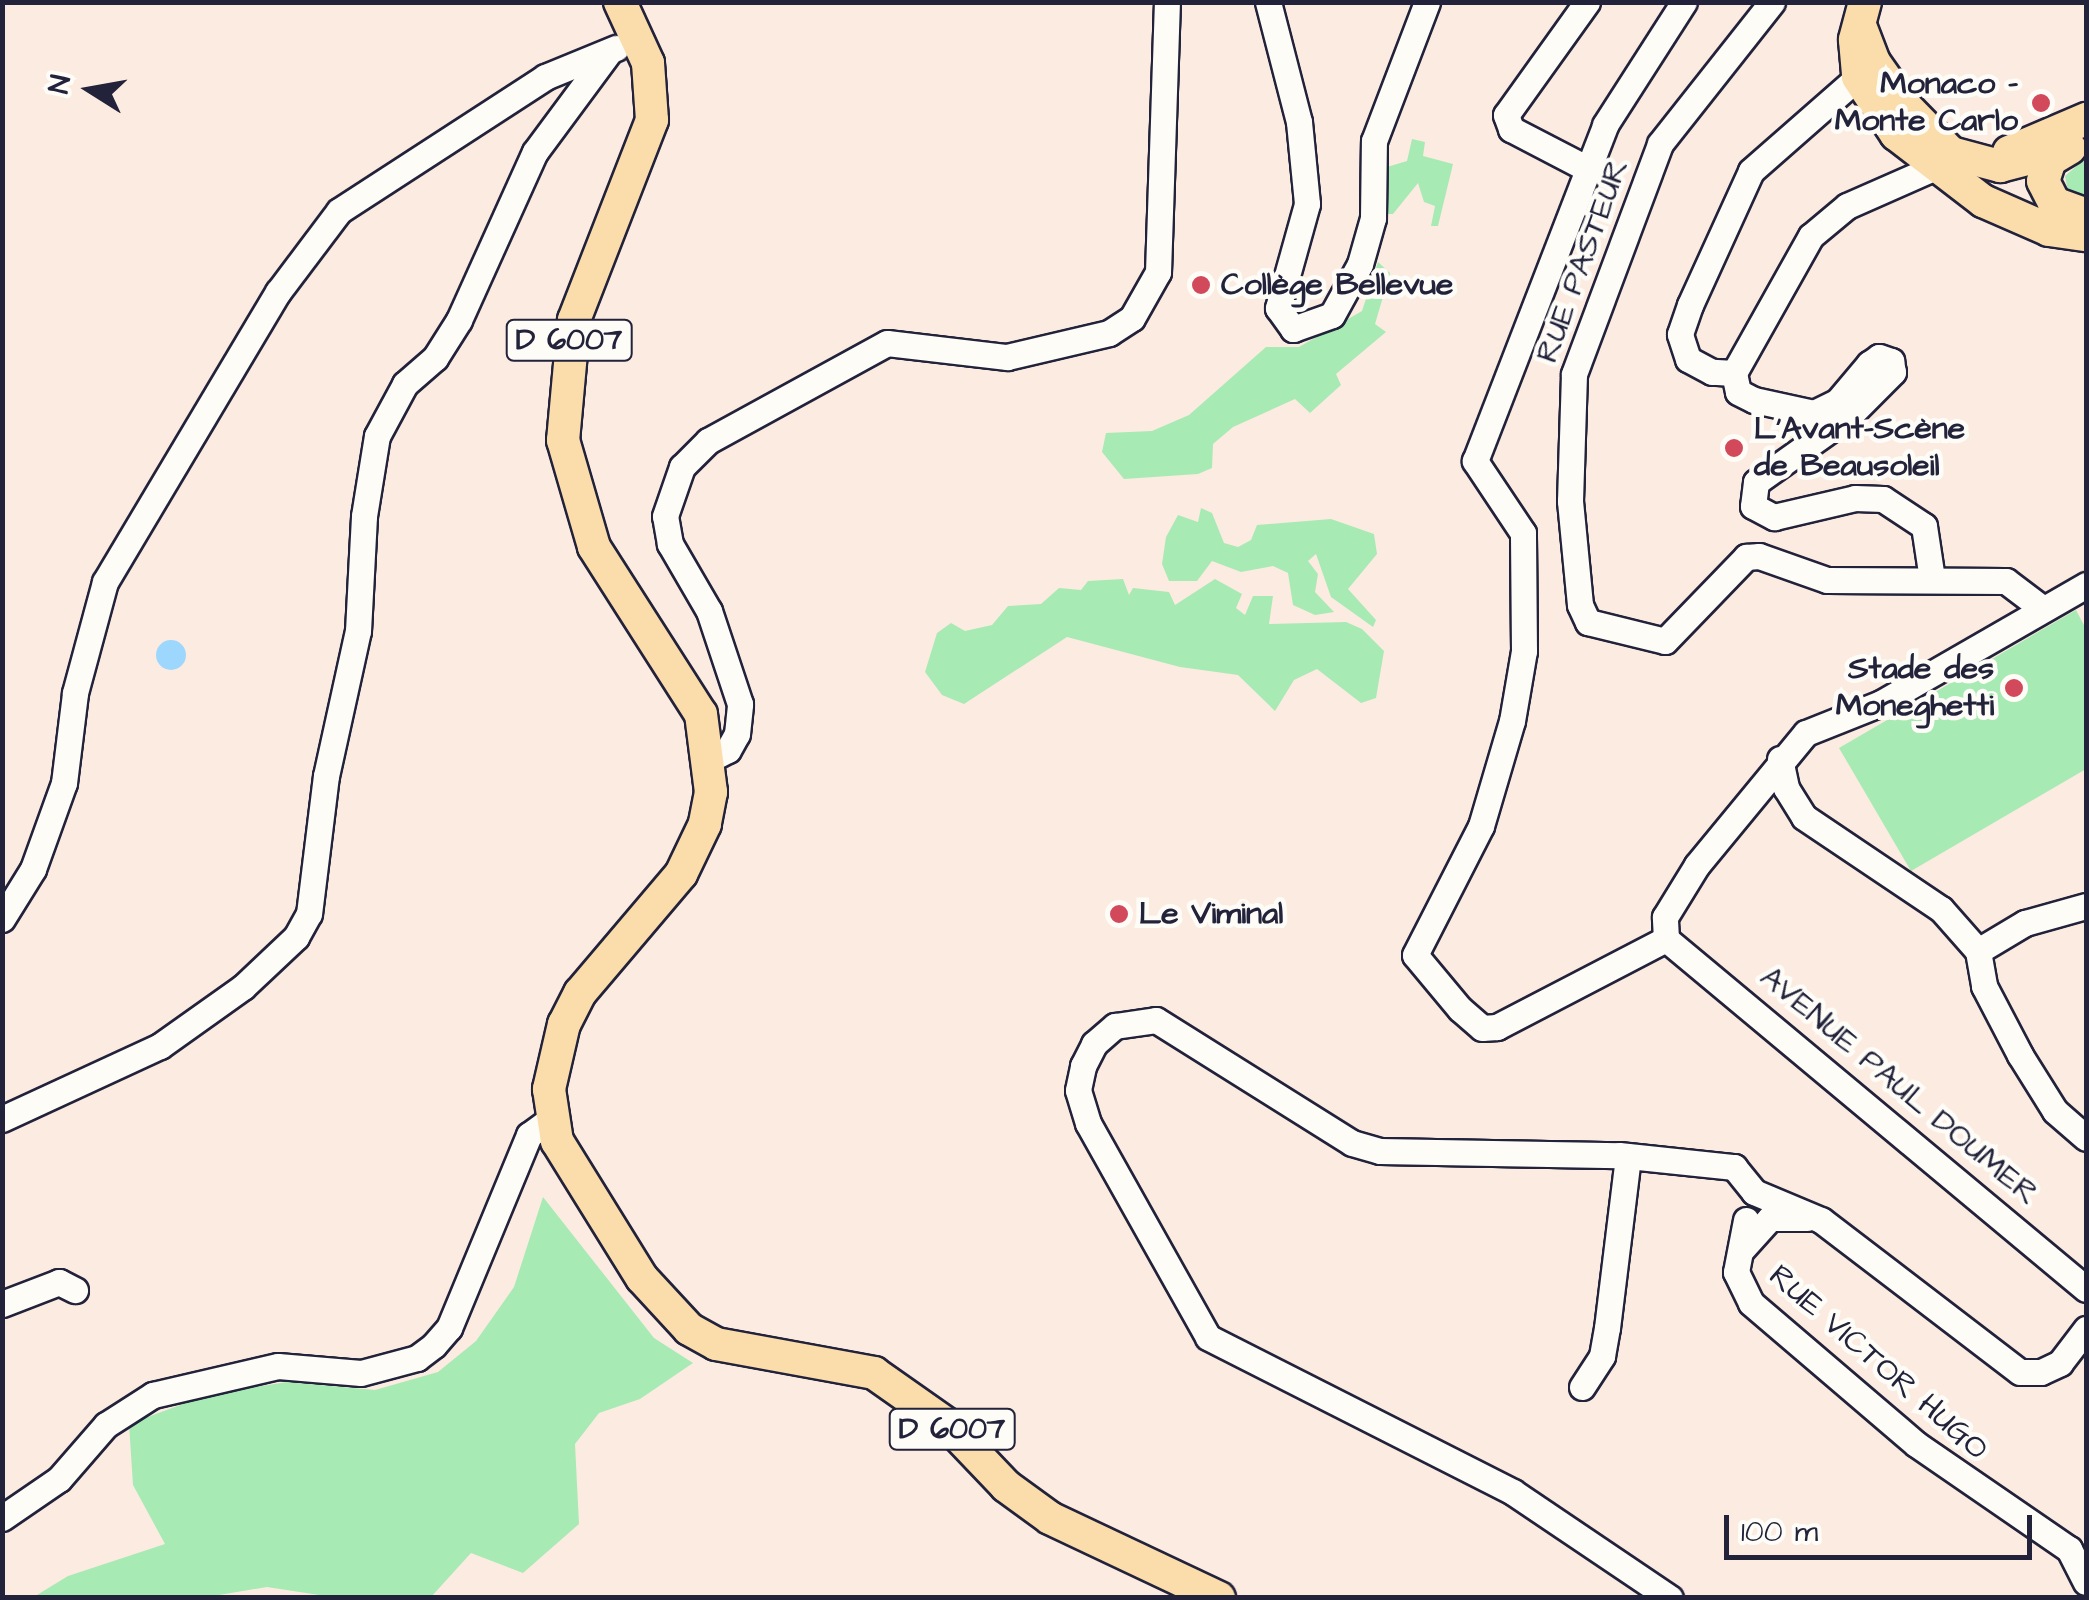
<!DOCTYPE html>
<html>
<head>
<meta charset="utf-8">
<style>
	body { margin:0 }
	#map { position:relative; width:2089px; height:1600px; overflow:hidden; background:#fcebe1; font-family:"Architects Daughter",sans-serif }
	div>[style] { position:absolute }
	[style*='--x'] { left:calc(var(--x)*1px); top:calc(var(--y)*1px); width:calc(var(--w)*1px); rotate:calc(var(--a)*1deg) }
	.green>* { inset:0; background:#a8eab4 }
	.water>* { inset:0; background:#9dd7fd }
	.round { border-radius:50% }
	.roads { filter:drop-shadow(2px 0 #22223b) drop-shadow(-2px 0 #22223b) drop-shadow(0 2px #22223b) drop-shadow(0 -2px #22223b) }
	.minor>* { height:25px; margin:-12.5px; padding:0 12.5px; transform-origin:12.5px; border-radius:12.5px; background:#fdfcf7 }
	.major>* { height:32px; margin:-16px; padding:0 16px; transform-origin:16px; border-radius:16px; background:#fbddab }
	.dots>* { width:28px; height:28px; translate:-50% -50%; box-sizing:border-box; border:5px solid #fdfcf7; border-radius:50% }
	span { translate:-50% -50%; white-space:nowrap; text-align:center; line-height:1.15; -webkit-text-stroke:9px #fdfcf7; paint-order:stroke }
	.shield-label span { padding:2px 8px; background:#fdfcf7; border:2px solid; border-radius:8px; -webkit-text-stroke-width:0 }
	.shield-label { font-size:30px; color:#22223b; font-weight:700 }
	.poi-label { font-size:32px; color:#22223b; font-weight:700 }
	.right { translate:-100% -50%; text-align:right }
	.left { translate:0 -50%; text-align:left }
	.street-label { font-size:32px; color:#22223b }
	.frame { position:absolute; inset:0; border:5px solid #22223b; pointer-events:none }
	.north { position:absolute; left:40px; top:40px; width:100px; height:100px; -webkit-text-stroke:8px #fdfcf7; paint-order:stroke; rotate:281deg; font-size:28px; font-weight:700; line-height:40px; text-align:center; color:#22223b }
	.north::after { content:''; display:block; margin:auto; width:35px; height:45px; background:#22223b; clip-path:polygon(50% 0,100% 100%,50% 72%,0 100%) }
	.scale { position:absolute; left:1724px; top:1515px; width:308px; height:45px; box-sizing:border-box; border:5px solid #22223b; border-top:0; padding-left:12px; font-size:30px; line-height:35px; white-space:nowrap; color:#22223b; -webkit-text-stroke:8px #fdfcf7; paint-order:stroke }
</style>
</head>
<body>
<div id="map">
	<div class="green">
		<i style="clip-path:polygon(1412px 139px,1425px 142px,1423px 156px,1453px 164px,1438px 226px,1431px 226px,1435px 206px,1424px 202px,1418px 183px,1393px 214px,1380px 214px,1377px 170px,1407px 161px)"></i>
		<i style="clip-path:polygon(2086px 158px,2086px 201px,2068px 191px,2065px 176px)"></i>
		<i style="clip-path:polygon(1378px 262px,1390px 273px,1375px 324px,1386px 332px,1336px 374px,1341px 385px,1310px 413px,1295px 399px,1233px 427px,1213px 444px,1212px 468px,1198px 474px,1124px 479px,1102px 452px,1106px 433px,1152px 431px,1189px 415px,1266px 347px,1299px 347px,1362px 311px)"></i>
		<i style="clip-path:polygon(1201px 508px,1212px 513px,1224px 543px,1238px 547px,1251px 540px,1257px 525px,1331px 519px,1374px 534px,1377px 554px,1348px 589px,1376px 620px,1373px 627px,1331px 597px,1316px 554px,1308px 561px,1318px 574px,1315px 592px,1334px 612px,1315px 615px,1293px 605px,1288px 573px,1273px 566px,1241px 572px,1212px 561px,1197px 581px,1169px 581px,1162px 564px,1166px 537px,1178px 515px,1198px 522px)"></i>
		<i style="clip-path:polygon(1123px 579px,1129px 595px,1133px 588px,1169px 592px,1175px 605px,1215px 579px,1242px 594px,1236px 608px,1245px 615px,1253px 596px,1273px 596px,1269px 624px,1346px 622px,1362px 629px,1384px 651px,1376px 698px,1361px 703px,1317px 669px,1294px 680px,1275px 711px,1238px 675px,1180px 667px,1067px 637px,964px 704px,942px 695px,925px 672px,937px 633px,951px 623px,965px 631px,992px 625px,1008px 606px,1041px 604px,1059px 588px,1081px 590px,1088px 581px)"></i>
		<i style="clip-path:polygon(2076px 610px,2086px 629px,2086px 769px,1911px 871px,1839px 748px)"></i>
		<i style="clip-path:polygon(543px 1197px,654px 1338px,693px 1363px,640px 1399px,599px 1413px,575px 1444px,579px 1524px,523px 1573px,471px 1553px,431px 1597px,332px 1597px,267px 1587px,207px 1597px,32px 1598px,68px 1576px,165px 1544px,133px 1485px,129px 1424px,207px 1395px,287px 1382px,375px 1390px,438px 1372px,476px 1341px,514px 1287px)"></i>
	</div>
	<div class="water">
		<i class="round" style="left:156px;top:640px;width:30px;height:30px"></i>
	</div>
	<div class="roads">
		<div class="minor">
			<i style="--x:1268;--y:2;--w:124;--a:75.5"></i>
			<i style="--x:1299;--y:122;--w:82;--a:84.4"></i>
			<i style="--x:1307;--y:204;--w:108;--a:105.6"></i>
			<i style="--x:1278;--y:308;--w:26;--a:54"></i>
			<i style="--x:1293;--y:329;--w:41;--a:-19.7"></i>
			<i style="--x:1332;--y:315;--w:58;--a:-61.2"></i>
			<i style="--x:1360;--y:264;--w:48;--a:-74.2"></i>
			<i style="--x:1373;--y:218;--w:77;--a:-89.3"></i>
			<i style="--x:1374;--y:141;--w:149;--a:-69.1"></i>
			<i style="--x:1587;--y:2;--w:139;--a:125.6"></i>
			<i style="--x:1506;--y:115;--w:15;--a:70"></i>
			<i style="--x:1511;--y:129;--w:87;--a:27.5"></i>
			<i style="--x:1772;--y:2;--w:181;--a:128.3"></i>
			<i style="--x:1660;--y:144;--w:246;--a:110.5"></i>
			<i style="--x:1574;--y:374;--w:127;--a:91.8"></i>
			<i style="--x:1570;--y:501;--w:104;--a:84.5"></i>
			<i style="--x:1580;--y:605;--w:19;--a:65"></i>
			<i style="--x:1588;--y:622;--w:79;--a:13.9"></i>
			<i style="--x:1665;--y:641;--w:117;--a:-46"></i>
			<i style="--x:1746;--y:557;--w:13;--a:-4"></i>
			<i style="--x:1759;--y:556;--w:72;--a:19.4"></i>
			<i style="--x:1827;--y:580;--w:179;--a:0.3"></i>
			<i style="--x:2006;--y:581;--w:46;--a:37.1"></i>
			<i style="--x:1734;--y:373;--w:19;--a:78"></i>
			<i style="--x:1738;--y:392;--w:18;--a:27"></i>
			<i style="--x:1754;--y:400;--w:61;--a:12.2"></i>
			<i style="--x:1814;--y:413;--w:25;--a:-26"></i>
			<i style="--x:1837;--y:402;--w:50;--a:-49.9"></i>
			<i style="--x:1869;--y:364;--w:12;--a:-35"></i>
			<i style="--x:1879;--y:357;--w:13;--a:18"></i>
			<i style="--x:1891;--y:361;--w:11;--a:80"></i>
			<i style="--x:1893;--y:372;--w:62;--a:135"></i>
			<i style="--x:1849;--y:416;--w:114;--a:144.6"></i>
			<i style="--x:1756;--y:482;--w:24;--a:97"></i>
			<i style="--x:1753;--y:506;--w:24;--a:28"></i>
			<i style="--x:1774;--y:517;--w:83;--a:-13.2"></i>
			<i style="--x:1855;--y:498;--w:28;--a:2"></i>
			<i style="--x:1883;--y:499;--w:49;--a:33.4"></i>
			<i style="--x:1924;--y:526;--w:54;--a:81.4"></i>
			<i style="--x:1734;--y:373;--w:22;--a:-177"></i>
			<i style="--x:1712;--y:372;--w:27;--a:-152"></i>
			<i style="--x:1688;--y:359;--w:26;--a:-108"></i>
			<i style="--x:1680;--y:334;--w:31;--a:-71"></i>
			<i style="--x:1690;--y:305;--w:147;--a:-65.5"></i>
			<i style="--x:1751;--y:171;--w:142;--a:-41.3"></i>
			<i style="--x:1734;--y:373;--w:157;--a:-60.7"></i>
			<i style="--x:1811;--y:236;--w:47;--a:-39.8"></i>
			<i style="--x:1847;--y:206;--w:94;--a:-23.8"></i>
			<i style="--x:710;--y:759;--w:20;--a:-27"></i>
			<i style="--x:728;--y:750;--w:18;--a:-61"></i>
			<i style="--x:737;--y:734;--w:30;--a:-84"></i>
			<i style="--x:740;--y:704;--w:98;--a:-108.4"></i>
			<i style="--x:709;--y:611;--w:78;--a:-120.2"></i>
			<i style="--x:670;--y:544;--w:28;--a:-100"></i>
			<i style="--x:665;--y:516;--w:52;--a:-70.9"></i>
			<i style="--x:682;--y:467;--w:37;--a:-45"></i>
			<i style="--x:708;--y:441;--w:204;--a:-28.7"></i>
			<i style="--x:887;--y:343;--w:121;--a:6.7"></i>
			<i style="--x:1007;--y:357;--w:105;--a:-13.2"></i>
			<i style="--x:1109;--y:333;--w:27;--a:-33"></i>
			<i style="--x:1132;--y:318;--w:53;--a:-60.5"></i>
			<i style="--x:1158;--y:272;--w:270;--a:-88.1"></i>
			<i style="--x:1780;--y:759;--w:30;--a:78"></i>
			<i style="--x:1786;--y:788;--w:34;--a:58"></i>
			<i style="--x:1804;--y:817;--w:165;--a:33.9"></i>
			<i style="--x:1941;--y:909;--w:56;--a:48.6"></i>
			<i style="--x:1978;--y:951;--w:36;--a:80"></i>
			<i style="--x:1984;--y:986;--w:78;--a:62.4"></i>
			<i style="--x:2020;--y:1055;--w:66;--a:58"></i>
			<i style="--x:2055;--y:1111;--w:41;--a:41.1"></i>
			<i style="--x:2;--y:919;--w:59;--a:-58.2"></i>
			<i style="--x:33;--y:869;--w:91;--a:-70.2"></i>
			<i style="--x:64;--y:783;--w:91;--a:-83"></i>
			<i style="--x:75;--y:693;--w:115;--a:-74.9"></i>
			<i style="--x:105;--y:582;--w:338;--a:-59.2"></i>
			<i style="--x:278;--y:292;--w:101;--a:-53"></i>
			<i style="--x:339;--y:211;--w:246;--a:-33"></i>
			<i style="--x:545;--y:77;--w:77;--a:-22.2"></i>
			<i style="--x:1666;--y:939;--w:191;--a:152.5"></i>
			<i style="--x:1497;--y:1027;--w:15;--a:176"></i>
			<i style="--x:1482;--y:1028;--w:29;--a:-139"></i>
			<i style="--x:1460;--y:1009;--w:70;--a:-129.8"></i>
			<i style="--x:1415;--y:955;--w:145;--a:-62.9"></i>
			<i style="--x:1481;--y:826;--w:109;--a:-73.6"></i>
			<i style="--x:1512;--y:721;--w:71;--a:-80.3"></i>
			<i style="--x:1524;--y:651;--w:118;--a:-90.5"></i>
			<i style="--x:1523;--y:533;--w:87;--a:-123.7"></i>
			<i style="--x:1475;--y:461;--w:360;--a:-68.8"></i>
			<i style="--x:1605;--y:125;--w:146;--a:-57.3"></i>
			<i style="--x:1666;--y:939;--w:22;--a:-93"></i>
			<i style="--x:1665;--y:917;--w:61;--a:-58.4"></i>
			<i style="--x:1697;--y:865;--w:171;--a:-50.5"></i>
			<i style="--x:1806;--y:733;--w:81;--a:-21.8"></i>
			<i style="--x:1881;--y:703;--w:237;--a:-29.9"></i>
			<i style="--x:1666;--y:939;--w:547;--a:39.81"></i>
			<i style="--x:1978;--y:951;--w:55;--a:-30.8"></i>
			<i style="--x:2025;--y:923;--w:63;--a:-15.6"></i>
			<i style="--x:2;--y:1119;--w:174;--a:-24.8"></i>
			<i style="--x:160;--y:1046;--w:102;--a:-35.4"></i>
			<i style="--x:243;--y:987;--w:73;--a:-43.3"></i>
			<i style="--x:296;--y:937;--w:26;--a:-61"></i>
			<i style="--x:309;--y:914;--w:139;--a:-83"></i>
			<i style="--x:326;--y:776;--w:148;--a:-77.6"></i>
			<i style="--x:358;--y:631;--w:115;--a:-87"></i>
			<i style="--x:364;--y:516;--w:81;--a:-80.8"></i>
			<i style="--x:377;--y:436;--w:59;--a:-61.7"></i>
			<i style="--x:405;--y:384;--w:40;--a:-41"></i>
			<i style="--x:435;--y:358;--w:45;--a:-57.7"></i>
			<i style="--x:459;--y:320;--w:184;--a:-65.7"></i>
			<i style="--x:535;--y:152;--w:124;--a:-53.5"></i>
			<i style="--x:1754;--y:1192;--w:73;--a:22.7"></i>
			<i style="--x:1821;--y:1220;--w:250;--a:37.4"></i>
			<i style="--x:2020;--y:1372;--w:21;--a:0"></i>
			<i style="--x:2041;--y:1372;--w:21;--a:-25"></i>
			<i style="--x:2060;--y:1363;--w:43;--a:-52.6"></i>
			<i style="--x:1746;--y:1220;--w:53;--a:100.9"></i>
			<i style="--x:1736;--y:1272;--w:34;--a:64"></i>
			<i style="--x:1751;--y:1303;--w:217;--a:40.5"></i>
			<i style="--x:1916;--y:1444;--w:186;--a:34.5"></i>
			<i style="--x:2069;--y:1549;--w:37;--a:63"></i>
			<i style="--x:1742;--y:1249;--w:42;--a:-47.9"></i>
			<i style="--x:1770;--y:1218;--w:37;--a:0"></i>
			<i style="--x:2;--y:1304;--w:61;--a:-21.1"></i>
			<i style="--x:59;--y:1282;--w:18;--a:27"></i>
			<i style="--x:1582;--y:1387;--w:37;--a:-57"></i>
			<i style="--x:1602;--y:1356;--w:28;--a:-80"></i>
			<i style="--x:1607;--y:1328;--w:173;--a:-83"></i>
			<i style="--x:2;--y:1518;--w:69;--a:-34.4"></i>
			<i style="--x:59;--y:1479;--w:72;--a:-49"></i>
			<i style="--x:106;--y:1425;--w:56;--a:-32.6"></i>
			<i style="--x:153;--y:1395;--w:128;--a:-13.1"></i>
			<i style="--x:278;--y:1366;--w:83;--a:4.8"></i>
			<i style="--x:361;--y:1373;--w:58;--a:-15"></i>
			<i style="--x:417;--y:1358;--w:21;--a:-37"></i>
			<i style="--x:434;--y:1345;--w:23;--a:-49"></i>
			<i style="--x:449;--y:1328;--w:209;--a:-67.5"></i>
			<i style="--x:529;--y:1135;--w:27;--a:-36"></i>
			<i style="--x:1670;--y:1598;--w:189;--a:-146"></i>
			<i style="--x:1513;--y:1492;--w:342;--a:-153.1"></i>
			<i style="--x:1208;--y:1337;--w:245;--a:-119.3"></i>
			<i style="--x:1088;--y:1123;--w:34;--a:-107"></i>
			<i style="--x:1078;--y:1090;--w:25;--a:-78"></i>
			<i style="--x:1083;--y:1066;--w:25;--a:-63"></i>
			<i style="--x:1094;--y:1044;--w:28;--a:-41"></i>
			<i style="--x:1115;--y:1026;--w:41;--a:-8.3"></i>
			<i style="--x:1156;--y:1020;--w:231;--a:32.1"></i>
			<i style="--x:1352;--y:1143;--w:29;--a:16"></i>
			<i style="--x:1380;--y:1151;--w:239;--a:1"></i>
			<i style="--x:1619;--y:1155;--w:116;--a:6"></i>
			<i style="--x:1734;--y:1167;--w:32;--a:51"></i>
		</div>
		<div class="major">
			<i style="--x:620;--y:2;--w:67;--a:65.3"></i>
			<i style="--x:648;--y:63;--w:57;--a:86"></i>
			<i style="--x:652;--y:120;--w:215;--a:111.3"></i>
			<i style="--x:574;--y:320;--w:121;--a:95.2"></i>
			<i style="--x:563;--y:440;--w:111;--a:73.8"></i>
			<i style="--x:594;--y:547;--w:198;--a:57.4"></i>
			<i style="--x:701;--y:714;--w:79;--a:82.7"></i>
			<i style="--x:711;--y:792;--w:33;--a:101"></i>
			<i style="--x:705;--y:824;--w:55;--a:115.6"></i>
			<i style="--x:681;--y:874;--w:156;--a:130.3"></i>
			<i style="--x:580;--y:993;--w:35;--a:117"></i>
			<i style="--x:564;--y:1024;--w:67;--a:103"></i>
			<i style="--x:549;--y:1089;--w:53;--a:81.3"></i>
			<i style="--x:557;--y:1141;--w:161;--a:58.2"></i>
			<i style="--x:642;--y:1278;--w:69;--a:47.3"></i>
			<i style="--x:689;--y:1329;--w:31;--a:29"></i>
			<i style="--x:716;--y:1344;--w:161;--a:10.4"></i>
			<i style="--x:874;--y:1373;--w:90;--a:35.1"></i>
			<i style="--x:948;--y:1425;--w:84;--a:46.4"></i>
			<i style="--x:1006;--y:1486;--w:54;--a:36"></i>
			<i style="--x:1050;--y:1518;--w:187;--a:25.3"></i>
			<i style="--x:1865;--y:2;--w:39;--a:105"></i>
			<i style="--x:1855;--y:40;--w:37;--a:85"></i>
			<i style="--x:1858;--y:77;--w:69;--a:56.3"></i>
			<i style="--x:1896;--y:134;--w:110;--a:37.6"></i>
			<i style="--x:1983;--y:201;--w:72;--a:23.7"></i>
			<i style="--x:2049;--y:230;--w:37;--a:8"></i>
			<i style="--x:1861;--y:28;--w:36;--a:69"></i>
			<i style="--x:1874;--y:62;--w:54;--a:54.8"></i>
			<i style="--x:1905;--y:106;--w:66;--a:45.6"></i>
			<i style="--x:1951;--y:153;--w:51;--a:14.9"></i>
			<i style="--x:2000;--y:166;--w:68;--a:-14.4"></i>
			<i style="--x:2070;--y:148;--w:23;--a:149"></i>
			<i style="--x:2050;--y:160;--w:22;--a:108"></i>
			<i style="--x:2043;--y:181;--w:25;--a:63"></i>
			<i style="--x:2054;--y:203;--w:30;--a:20"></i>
			<i style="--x:2009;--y:152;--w:84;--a:-23.2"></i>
		</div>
	</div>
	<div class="dots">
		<i style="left:2041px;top:103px;background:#d1495b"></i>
		<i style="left:1201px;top:285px;background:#d1495b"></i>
		<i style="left:1734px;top:448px;background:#d1495b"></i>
		<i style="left:2014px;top:688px;background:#d1495b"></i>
		<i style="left:1119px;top:914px;background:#d1495b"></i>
	</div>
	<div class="shield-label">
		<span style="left:569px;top:340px">D 6007</span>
		<span style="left:952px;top:1429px">D 6007</span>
	</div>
	<div class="poi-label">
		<span class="right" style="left:2018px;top:103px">Monaco -<br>Monte Carlo</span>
		<span class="left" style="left:1221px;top:285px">Collège Bellevue</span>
		<span class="left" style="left:1754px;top:448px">L'Avant-Scène<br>de Beausoleil</span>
		<span class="right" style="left:1994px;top:688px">Stade des<br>Moneghetti</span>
		<span class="left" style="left:1139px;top:914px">Le Viminal</span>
	</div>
	<div class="street-label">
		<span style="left:1583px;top:261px;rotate:-70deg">RUE PASTEUR</span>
		<span style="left:1899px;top:1086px;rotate:40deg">AVENUE PAUL DOUMER</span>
		<span style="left:1878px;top:1363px;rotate:41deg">RUE VICTOR HUGO</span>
	</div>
	<div class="frame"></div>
	<div class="north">N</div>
	<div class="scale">100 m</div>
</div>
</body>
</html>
